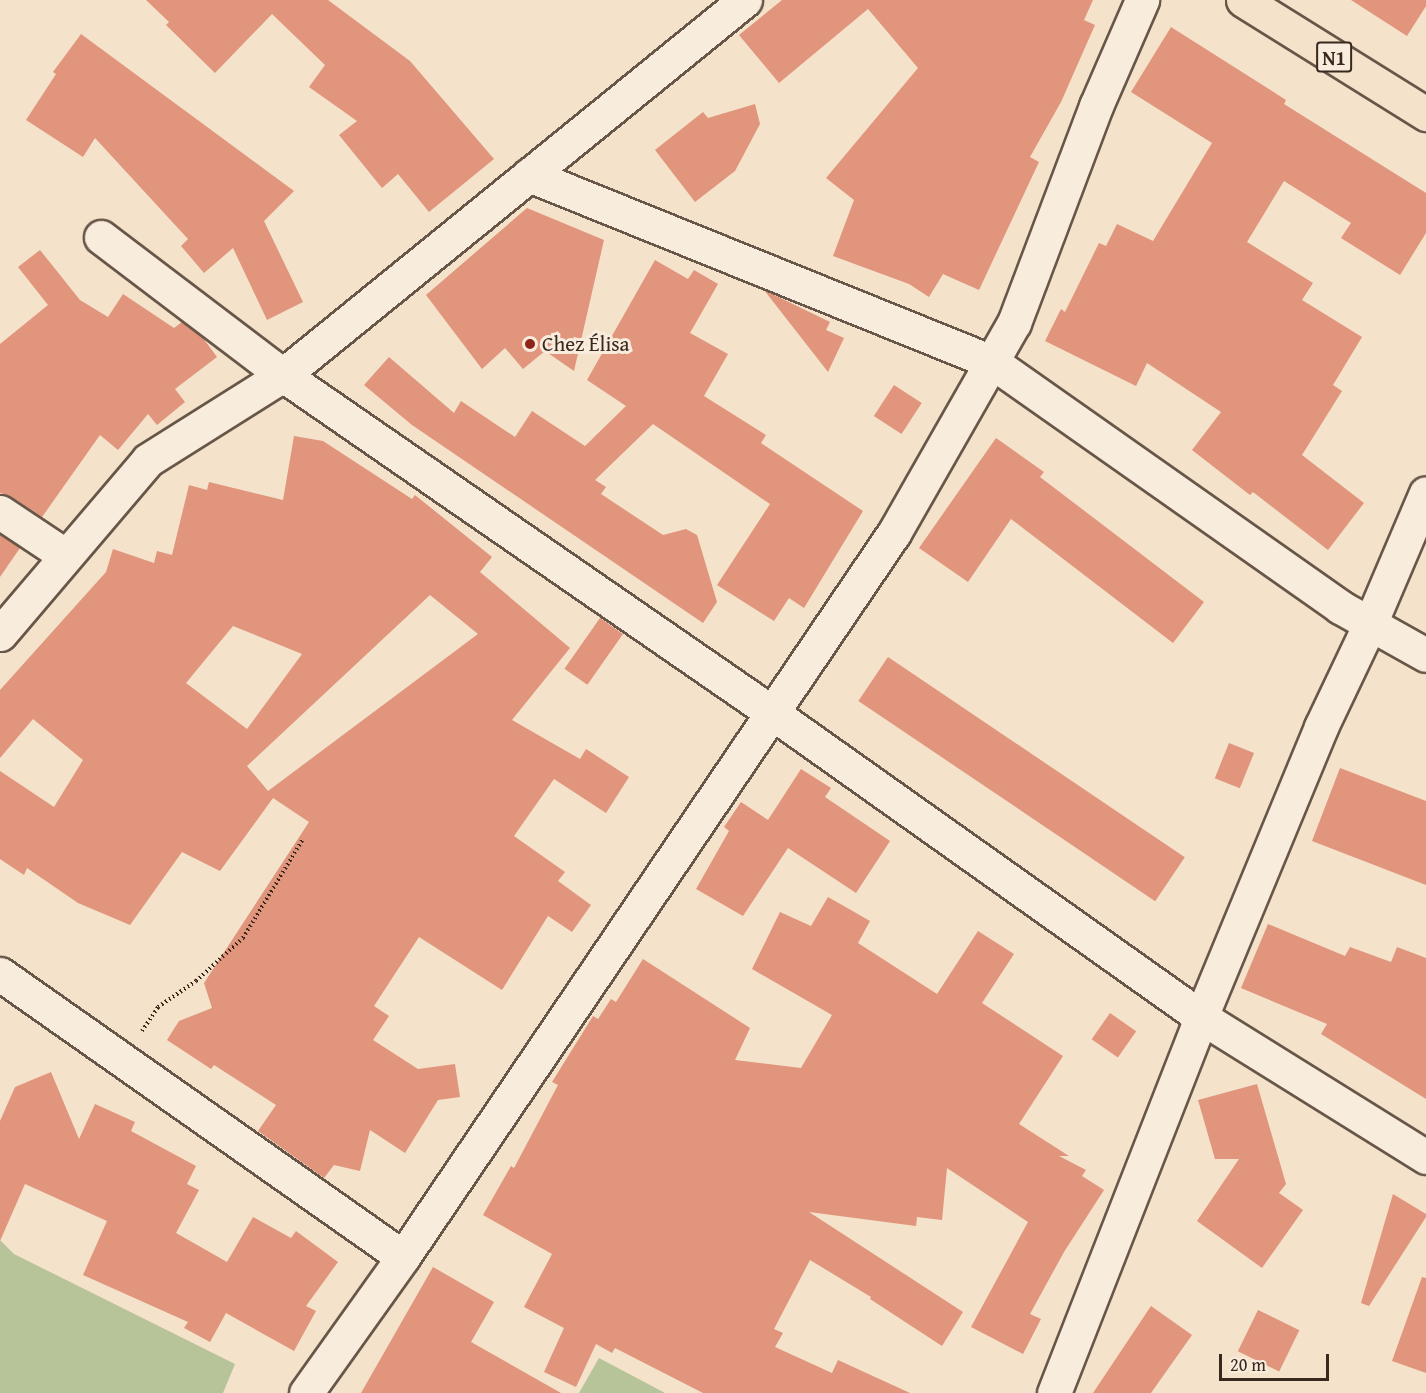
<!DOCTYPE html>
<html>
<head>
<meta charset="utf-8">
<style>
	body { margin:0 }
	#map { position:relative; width:1426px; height:1393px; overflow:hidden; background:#f4e2ca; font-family:"Gentium Book Plus",serif }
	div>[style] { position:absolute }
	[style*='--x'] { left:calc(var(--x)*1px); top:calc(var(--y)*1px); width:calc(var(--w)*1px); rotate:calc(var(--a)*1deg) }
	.green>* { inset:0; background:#b7c49a }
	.building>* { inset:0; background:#e0957c; transform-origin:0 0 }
	.path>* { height:4px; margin-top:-2px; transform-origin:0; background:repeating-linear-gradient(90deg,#39281d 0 1.5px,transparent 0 4.5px) }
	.roads { filter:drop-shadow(2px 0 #685648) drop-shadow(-2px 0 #685648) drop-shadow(0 2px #685648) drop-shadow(0 -2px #685648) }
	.minor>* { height:33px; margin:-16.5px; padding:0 16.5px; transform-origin:16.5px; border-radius:16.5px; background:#f8ecdd }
	.highway>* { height:33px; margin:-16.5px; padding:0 16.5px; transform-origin:16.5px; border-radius:16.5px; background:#f4e2ca }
	.dots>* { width:16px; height:16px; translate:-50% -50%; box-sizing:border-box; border:3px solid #f8ecdd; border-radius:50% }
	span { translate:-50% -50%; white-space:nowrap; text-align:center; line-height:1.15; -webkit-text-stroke:6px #f8ecdd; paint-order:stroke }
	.shield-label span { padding:2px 4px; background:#f8ecdd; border:2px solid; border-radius:4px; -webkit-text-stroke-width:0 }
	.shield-label { font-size:20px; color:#39281d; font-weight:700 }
	.poi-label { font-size:21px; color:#39281d }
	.left { translate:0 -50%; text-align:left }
	.scale { position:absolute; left:1219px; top:1354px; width:110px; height:27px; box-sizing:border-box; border:3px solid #39281d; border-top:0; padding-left:8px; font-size:18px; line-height:21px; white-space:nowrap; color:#39281d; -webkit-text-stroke:4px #f8ecdd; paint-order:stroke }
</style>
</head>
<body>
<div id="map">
	<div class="green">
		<i style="clip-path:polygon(0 1240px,14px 1254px,235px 1364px,223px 1393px,0 1393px)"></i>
		<i style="clip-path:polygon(599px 1358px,665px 1393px,579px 1393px)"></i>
	</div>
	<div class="building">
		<i style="clip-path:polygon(146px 0,328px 0,410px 61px,494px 159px,429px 212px,398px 174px,382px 188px,339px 135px,357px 121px,309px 87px,325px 65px,272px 14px,215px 73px,166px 25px,169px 22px)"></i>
		<i style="clip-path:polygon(782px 0,1093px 0,1084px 20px,1095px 25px,1061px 102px,1030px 157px,1039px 162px,979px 290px,943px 274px,929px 297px,909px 284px,833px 256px,854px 200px,826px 178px,918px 68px,868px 9px,779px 83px,739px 35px)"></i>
		<i style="clip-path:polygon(1351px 0,1426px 0,1426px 6px,1407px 36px)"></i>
		<i style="clip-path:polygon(1171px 27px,1286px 100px,1284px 104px,1426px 193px,1426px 233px,1400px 275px,1341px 238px,1351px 223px,1284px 181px,1247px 242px,1313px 283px,1302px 300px,1362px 337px,1333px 385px,1342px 391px,1302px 455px,1364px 503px,1328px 550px,1253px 492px,1250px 495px,1192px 450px,1221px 412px,1147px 363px,1136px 386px,1045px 341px,1061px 309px,1065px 312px,1099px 243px,1106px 246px,1117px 224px,1153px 241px,1212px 143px,1131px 92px)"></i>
		<i style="clip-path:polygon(81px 34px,294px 191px,264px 221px,303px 302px,267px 320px,233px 248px,204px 273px,181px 246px,188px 239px,95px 138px,83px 157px,26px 120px,56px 74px,53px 72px)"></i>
		<i style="clip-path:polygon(755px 104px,760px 124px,735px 171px,695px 202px,655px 150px,703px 112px,708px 118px)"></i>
		<i style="clip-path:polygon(527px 208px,604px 240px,574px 371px,545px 351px,523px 369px,505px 348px,482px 369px,426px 295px)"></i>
		<i style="clip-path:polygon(40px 250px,80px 300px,108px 317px,123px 294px,174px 328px,182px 322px,203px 338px,217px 357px,175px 389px,185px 402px,157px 425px,148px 414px,118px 450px,100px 435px,42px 517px,10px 496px,0 493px,0 344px,48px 305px,18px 267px)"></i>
		<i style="clip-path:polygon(655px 260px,688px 279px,694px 270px,718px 284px,690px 333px,728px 354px,704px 396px,766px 435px,761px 443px,863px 511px,804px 608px,789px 598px,774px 621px,717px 585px,770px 504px,653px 424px,595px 480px,606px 487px,601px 494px,663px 535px,686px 529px,697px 535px,717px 602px,703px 623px,412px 425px,364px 385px,389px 357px,454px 413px,461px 401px,515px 437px,532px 411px,585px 446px,626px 406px,587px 380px)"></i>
		<i style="clip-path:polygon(764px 290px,830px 322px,826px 330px,844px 338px,828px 372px)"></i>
		<i style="left:894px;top:385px;width:33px;height:37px;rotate:33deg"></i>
		<i style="clip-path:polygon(evenodd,294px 436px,323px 441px,412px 499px,415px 495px,492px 557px,480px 572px,570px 648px,512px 720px,580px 759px,586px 749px,629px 777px,606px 813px,554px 779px,514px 836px,565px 872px,558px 881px,591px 905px,572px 932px,548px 916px,502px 990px,419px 937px,374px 1006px,389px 1016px,373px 1040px,418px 1069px,455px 1064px,460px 1097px,438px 1100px,405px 1153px,370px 1130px,360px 1171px,334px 1165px,324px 1178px,258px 1131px,276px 1105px,214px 1065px,211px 1069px,167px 1040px,179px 1021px,212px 1008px,204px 983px,309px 822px,273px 798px,220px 871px,182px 852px,130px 925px,78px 903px,27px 868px,24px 875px,0 859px,0 771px,54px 807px,83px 760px,33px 719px,0 758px,0 690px,106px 572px,113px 549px,154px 563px,157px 551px,172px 555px,189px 485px,207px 490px,209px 482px,283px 500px,294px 436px,430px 595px,478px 634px,268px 791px,247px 766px,430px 595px,294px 436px,233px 626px,302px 654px,247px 729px,186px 683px,233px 626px)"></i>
		<i style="clip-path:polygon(996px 438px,1044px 472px,1040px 477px,1204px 602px,1173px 643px,1011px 519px,968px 582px,919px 548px)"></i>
		<i style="clip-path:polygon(0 535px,20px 548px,0 577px)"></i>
		<i style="left:600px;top:618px;width:28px;height:62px;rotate:35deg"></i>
		<i style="left:888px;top:657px;width:358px;height:53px;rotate:34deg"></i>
		<i style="left:1229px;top:743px;width:27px;height:38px;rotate:22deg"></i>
		<i style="clip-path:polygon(1340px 768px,1426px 801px,1426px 885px,1312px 841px)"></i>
		<i style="clip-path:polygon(801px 769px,831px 788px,825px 797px,890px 841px,856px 893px,788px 848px,743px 916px,696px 889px,729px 831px,724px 827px,741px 802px,768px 820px)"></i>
		<i style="clip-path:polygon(828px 897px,870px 921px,858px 943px,937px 994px,978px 931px,1014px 954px,982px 1003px,1063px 1056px,1019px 1124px,1069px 1156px,1059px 1156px,1086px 1170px,1082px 1176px,1104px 1190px,1064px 1252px,1030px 1314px,1041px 1319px,1023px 1354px,971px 1327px,1028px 1222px,947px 1168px,942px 1220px,917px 1217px,916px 1226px,809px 1212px,963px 1312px,942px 1346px,870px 1299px,871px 1297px,810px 1260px,774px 1329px,783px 1333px,775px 1347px,832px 1373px,838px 1360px,910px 1393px,703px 1393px,615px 1348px,612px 1353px,596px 1344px,576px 1387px,544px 1372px,564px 1328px,524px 1307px,552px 1254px,483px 1215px,511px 1166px,514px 1168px,558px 1085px,552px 1082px,593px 1016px,598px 1019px,611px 999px,616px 1002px,643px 959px,750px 1028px,735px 1060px,801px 1068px,832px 1015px,752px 969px,780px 912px,811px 926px)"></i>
		<i style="clip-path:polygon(1268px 924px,1345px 956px,1350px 947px,1391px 962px,1397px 947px,1426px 958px,1426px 1099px,1321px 1034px,1327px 1024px,1241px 988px)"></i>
		<i style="left:1110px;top:1013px;width:32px;height:32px;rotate:35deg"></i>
		<i style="clip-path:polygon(51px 1072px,79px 1139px,95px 1104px,135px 1122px,131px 1131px,196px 1166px,187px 1184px,199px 1190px,176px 1233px,227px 1262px,253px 1217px,291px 1238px,296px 1231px,338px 1262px,306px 1306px,316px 1311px,294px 1351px,226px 1313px,210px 1342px,184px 1328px,188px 1322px,83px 1275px,107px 1221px,25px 1184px,0 1241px,0 1121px,15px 1087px)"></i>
		<i style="clip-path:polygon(1257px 1084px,1286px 1184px,1279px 1193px,1303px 1210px,1262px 1268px,1197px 1221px,1239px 1159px,1215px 1159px,1198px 1100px)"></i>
		<i style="clip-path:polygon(1393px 1194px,1426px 1214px,1426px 1217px,1369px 1306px,1361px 1303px)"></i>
		<i style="clip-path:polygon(433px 1267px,494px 1302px,471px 1342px,561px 1393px,361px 1393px)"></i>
		<i style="clip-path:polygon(1422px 1277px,1426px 1278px,1426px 1373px,1392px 1361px)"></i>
		<i style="clip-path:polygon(1151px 1306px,1192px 1335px,1151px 1393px,1093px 1393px)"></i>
		<i style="left:1258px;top:1310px;width:46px;height:46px;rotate:26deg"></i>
	</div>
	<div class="path">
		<i style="--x:142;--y:1031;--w:29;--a:-56"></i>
		<i style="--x:158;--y:1007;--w:46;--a:-34.4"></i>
		<i style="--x:196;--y:981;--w:64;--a:-42.5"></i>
		<i style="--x:243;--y:938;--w:116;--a:-58.8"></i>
	</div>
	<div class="roads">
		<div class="minor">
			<i style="--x:529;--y:175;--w:499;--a:22"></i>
			<i style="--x:992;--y:362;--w:426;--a:35.1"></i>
			<i style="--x:1340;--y:607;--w:98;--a:29.2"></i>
			<i style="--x:101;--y:237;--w:228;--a:37.2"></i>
			<i style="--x:283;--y:375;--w:593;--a:34.63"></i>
			<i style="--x:771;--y:712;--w:527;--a:35.35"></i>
			<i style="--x:1201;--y:1017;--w:265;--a:31.9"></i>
			<i style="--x:0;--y:512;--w:79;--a:33.7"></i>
			<i style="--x:0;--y:634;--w:228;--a:-49.6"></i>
			<i style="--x:148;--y:460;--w:160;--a:-32.2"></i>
			<i style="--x:283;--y:375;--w:595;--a:-39.07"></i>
			<i style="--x:0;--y:974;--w:492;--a:35.1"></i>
			<i style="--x:306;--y:1393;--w:167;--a:-54.5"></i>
			<i style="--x:403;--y:1257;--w:875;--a:-55.86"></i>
			<i style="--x:894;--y:533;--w:242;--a:-60.3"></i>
			<i style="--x:1014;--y:323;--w:232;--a:-69.3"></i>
			<i style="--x:1096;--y:106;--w:116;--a:-66.5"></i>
			<i style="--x:1054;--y:1393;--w:404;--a:-68.6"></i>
			<i style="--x:1201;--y:1017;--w:314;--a:-67.5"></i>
			<i style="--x:1321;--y:727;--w:114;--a:-64.6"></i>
			<i style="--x:1370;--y:624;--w:142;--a:-66.9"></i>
		</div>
		<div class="highway">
			<i style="--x:1243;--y:0;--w:216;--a:31.9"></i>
		</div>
	</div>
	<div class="dots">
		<i style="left:530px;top:344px;background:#8f2418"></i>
	</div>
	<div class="shield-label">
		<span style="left:1334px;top:57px">N1</span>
	</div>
	<div class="poi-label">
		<span class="left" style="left:542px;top:344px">Chez Élisa</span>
	</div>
	<div class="scale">20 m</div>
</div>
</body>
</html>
